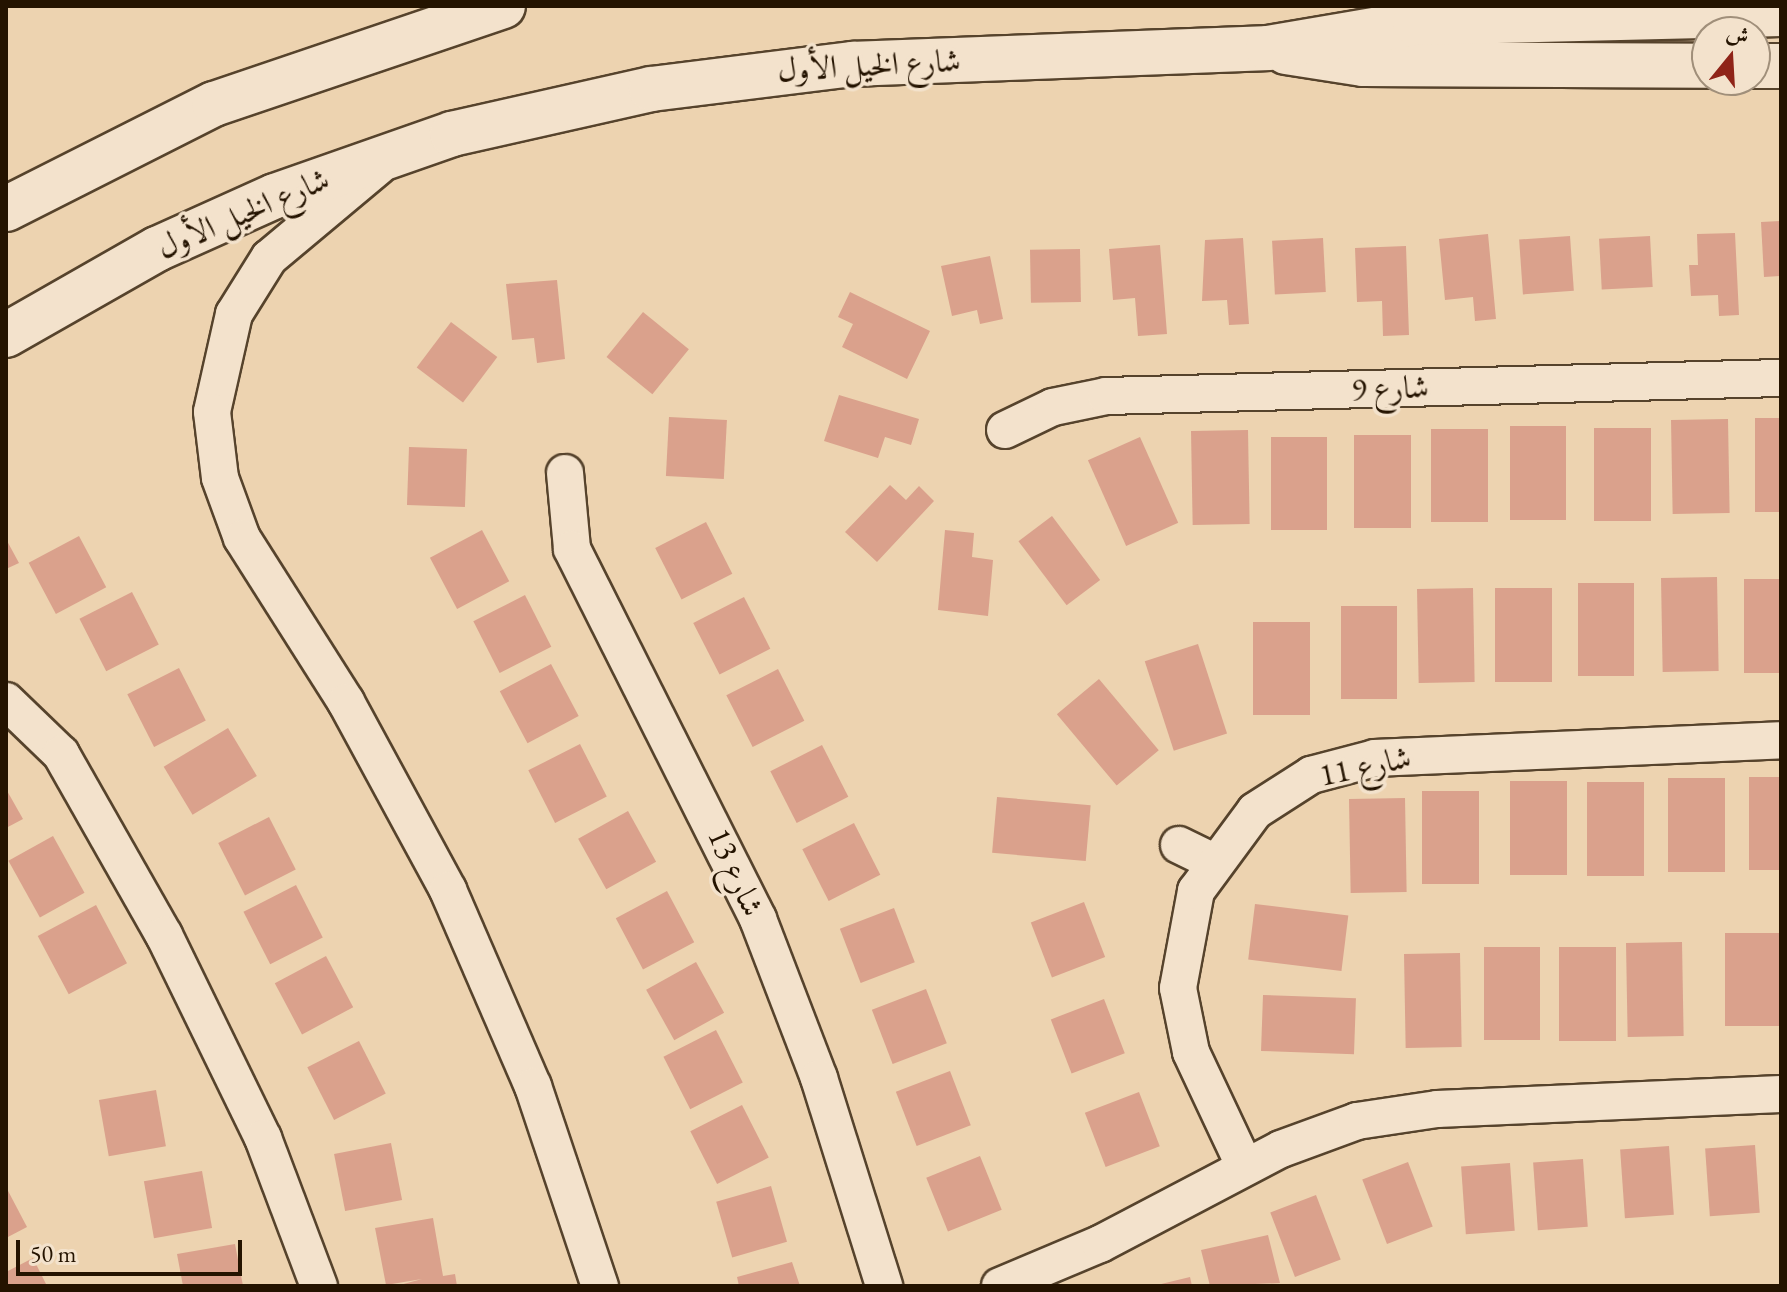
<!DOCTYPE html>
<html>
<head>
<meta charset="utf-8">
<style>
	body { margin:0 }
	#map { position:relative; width:1787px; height:1292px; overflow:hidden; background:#edd3b0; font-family:"EB Garamond",Amiri,serif }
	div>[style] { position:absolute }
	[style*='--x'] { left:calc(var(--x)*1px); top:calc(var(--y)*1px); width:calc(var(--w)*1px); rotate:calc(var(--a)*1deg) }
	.building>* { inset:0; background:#daa18c; transform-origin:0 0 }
	.roads { filter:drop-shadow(2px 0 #56432c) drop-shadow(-2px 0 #56432c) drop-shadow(0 2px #56432c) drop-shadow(0 -2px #56432c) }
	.street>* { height:36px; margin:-18px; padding:0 18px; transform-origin:18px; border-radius:18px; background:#f3e2cc }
	.secondary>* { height:44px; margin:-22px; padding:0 22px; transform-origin:22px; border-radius:22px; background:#f3e2cc }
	span { translate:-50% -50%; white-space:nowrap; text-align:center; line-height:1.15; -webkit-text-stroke:7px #f3e2cc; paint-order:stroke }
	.street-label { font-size:32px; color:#241300 }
	.frame { position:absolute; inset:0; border:8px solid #241300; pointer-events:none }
	.north { position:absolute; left:1691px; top:16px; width:80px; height:80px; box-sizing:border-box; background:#f3e2cc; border:2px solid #a08f7a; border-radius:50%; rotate:18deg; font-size:22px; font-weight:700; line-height:32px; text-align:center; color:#241300 }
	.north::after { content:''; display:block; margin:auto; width:28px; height:36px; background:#8f2418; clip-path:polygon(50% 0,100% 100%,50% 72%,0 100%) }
	.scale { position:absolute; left:16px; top:1240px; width:226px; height:36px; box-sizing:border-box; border:4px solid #241300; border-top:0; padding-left:10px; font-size:24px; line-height:28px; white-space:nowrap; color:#241300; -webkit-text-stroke:6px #f3e2cc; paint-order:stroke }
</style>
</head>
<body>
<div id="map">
	<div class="building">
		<i style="clip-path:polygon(1781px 221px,1781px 276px,1764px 277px,1761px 222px)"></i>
		<i style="clip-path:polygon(1735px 233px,1739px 315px,1719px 316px,1718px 295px,1691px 296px,1689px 265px,1698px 265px,1697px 234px)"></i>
		<i style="clip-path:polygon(1488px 234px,1496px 319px,1475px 321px,1473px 297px,1445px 300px,1439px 239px)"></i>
		<i style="left:1570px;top:236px;width:55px;height:51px;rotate:86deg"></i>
		<i style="left:1650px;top:236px;width:51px;height:51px;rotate:87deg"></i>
		<i style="clip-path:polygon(1243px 238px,1249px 324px,1229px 325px,1227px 300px,1202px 301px,1205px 240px)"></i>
		<i style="left:1323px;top:238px;width:54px;height:51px;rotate:87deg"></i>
		<i style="clip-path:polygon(1160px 245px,1167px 334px,1138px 336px,1135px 298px,1113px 300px,1109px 249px)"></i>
		<i style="clip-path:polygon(1406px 246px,1409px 335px,1383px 336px,1382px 301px,1357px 302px,1355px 248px)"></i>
		<i style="left:1080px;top:249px;width:53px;height:50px;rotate:89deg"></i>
		<i style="clip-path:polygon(990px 256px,1003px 319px,980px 324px,977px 310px,952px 316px,941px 266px)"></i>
		<i style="clip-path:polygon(557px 280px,565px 359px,537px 363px,534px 338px,512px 340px,506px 284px)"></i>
		<i style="clip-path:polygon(850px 292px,930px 331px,907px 379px,842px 347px,853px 324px,838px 317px)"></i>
		<i style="left:643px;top:312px;width:59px;height:58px;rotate:39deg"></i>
		<i style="left:451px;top:322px;width:58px;height:57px;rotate:37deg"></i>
		<i style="clip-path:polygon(839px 395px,919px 419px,911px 445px,885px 437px,878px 458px,824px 441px)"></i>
		<i style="left:669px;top:417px;width:58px;height:59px;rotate:3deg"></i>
		<i style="left:1755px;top:418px;width:26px;height:94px"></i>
		<i style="left:1728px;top:419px;width:94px;height:57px;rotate:89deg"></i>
		<i style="left:1510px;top:426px;width:56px;height:94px"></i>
		<i style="left:1594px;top:428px;width:57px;height:93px"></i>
		<i style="left:1431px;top:429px;width:57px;height:93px"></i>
		<i style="left:1248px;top:430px;width:94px;height:57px;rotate:89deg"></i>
		<i style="left:1354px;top:435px;width:57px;height:93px"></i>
		<i style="left:1140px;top:437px;width:94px;height:57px;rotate:66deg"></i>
		<i style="left:1271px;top:437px;width:56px;height:93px"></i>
		<i style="left:409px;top:447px;width:58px;height:58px;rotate:2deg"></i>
		<i style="clip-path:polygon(890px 485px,906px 500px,919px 486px,934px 501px,877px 562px,845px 532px)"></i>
		<i style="left:1052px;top:516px;width:80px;height:42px;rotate:53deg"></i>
		<i style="left:706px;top:522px;width:58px;height:57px;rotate:63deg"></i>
		<i style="left:482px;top:530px;width:58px;height:59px;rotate:62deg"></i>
		<i style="clip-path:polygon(945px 530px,974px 533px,972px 557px,993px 560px,988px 616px,938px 610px)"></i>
		<i style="left:79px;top:536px;width:58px;height:57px;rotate:62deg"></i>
		<i style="clip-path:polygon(6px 539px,19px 563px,6px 569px)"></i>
		<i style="left:1717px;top:577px;width:94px;height:56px;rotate:89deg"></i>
		<i style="left:1744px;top:579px;width:37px;height:94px"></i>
		<i style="left:1578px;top:583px;width:56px;height:93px"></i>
		<i style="left:1473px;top:588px;width:94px;height:56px;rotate:89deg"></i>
		<i style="left:1495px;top:588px;width:57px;height:94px"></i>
		<i style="left:132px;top:592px;width:59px;height:59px;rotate:63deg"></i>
		<i style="left:525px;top:595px;width:58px;height:58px;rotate:63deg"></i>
		<i style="left:744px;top:597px;width:58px;height:57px;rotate:63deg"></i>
		<i style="left:1341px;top:606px;width:56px;height:93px"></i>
		<i style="left:1253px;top:622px;width:57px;height:93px"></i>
		<i style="left:1198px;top:644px;width:94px;height:56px;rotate:72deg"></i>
		<i style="left:551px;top:664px;width:59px;height:58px;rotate:62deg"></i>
		<i style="left:179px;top:668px;width:59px;height:58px;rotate:63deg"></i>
		<i style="left:778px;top:669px;width:58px;height:58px;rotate:63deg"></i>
		<i style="left:1099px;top:679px;width:93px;height:55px;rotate:50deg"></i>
		<i style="left:228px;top:728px;width:56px;height:75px;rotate:59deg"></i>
		<i style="left:580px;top:744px;width:59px;height:58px;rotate:63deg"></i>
		<i style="left:822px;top:745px;width:58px;height:58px;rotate:63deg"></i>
		<i style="left:1749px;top:777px;width:32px;height:93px"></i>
		<i style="left:1668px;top:778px;width:57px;height:94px"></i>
		<i style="left:1567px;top:781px;width:94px;height:57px;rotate:90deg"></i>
		<i style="left:1587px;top:782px;width:57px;height:94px"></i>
		<i style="clip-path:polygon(6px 789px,23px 819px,6px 828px)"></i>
		<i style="left:1422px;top:791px;width:57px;height:93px"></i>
		<i style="left:997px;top:797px;width:94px;height:56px;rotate:5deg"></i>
		<i style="left:1405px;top:798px;width:94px;height:56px;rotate:89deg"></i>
		<i style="left:628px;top:811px;width:58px;height:57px;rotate:61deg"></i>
		<i style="left:269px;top:817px;width:59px;height:57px;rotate:63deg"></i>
		<i style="left:854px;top:823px;width:58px;height:58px;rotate:63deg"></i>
		<i style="left:53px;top:836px;width:65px;height:51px;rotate:61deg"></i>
		<i style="left:296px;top:885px;width:59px;height:59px;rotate:63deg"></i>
		<i style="left:667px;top:891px;width:58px;height:58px;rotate:62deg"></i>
		<i style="left:1084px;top:902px;width:59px;height:57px;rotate:69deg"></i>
		<i style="left:1255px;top:904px;width:94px;height:56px;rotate:7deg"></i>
		<i style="left:96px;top:905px;width:66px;height:66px;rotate:62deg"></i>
		<i style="left:894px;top:908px;width:58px;height:58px;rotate:69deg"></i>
		<i style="left:1725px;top:933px;width:56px;height:93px"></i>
		<i style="left:1682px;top:942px;width:94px;height:56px;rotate:89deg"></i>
		<i style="left:1484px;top:947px;width:56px;height:93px"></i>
		<i style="left:1559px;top:947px;width:57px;height:94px"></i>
		<i style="left:1460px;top:953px;width:94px;height:56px;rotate:89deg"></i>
		<i style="left:326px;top:956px;width:58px;height:58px;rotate:62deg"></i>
		<i style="left:696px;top:962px;width:58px;height:57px;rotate:61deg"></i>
		<i style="left:926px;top:989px;width:58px;height:58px;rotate:69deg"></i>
		<i style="left:1263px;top:995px;width:93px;height:56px;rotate:2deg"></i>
		<i style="left:1104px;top:999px;width:58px;height:57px;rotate:69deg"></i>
		<i style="left:716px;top:1030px;width:59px;height:59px;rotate:63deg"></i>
		<i style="left:359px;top:1041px;width:59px;height:58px;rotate:63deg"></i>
		<i style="left:950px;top:1071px;width:58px;height:58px;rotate:69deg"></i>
		<i style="left:156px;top:1090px;width:57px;height:58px;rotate:80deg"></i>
		<i style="left:1139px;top:1092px;width:58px;height:58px;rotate:69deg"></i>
		<i style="left:742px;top:1105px;width:59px;height:58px;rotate:63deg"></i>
		<i style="left:391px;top:1143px;width:58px;height:58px;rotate:79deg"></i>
		<i style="left:1755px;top:1145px;width:68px;height:50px;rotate:86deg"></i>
		<i style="left:1669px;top:1146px;width:69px;height:49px;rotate:86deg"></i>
		<i style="left:980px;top:1156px;width:58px;height:58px;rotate:68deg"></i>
		<i style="left:1583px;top:1159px;width:68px;height:50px;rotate:86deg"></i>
		<i style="left:1408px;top:1162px;width:69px;height:49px;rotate:69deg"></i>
		<i style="left:1510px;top:1163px;width:68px;height:49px;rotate:86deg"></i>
		<i style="left:202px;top:1171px;width:58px;height:59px;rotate:80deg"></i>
		<i style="left:771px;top:1186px;width:58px;height:57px;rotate:74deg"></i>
		<i style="clip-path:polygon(6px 1187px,27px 1227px,6px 1238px)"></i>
		<i style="left:1316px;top:1195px;width:69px;height:49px;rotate:69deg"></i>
		<i style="clip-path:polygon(433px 1218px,443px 1276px,455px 1274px,457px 1286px,396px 1286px,422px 1279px,386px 1285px,375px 1228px)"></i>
		<i style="clip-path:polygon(1268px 1235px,1280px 1283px,1210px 1286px,1201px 1250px)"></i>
		<i style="clip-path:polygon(235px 1244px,243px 1286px,183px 1286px,177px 1254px)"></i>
		<i style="clip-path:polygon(33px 1258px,47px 1286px,6px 1286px,6px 1272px)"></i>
		<i style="clip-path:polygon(792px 1262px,800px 1286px,739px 1286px,737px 1277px)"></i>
		<i style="clip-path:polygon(1190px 1277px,1192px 1286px,1157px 1286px,1157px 1285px)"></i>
	</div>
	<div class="roads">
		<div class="street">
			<i style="--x:379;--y:166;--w:143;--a:140.1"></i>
			<i style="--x:269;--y:258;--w:66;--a:122"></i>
			<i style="--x:234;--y:314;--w:100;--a:102.7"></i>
			<i style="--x:212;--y:412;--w:66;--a:83.1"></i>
			<i style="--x:220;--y:478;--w:64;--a:69.9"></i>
			<i style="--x:242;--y:538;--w:194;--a:57.6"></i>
			<i style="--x:346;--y:702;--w:214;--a:61.5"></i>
			<i style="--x:448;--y:890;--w:214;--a:66.6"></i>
			<i style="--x:533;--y:1086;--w:211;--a:71.5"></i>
			<i style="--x:1005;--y:430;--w:53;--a:-25.6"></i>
			<i style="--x:1053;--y:407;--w:54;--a:-11.7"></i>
			<i style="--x:1106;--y:396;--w:675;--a:-1.53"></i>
			<i style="--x:565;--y:473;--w:76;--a:84.7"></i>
			<i style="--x:572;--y:549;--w:414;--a:63.3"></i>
			<i style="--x:758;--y:919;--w:170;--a:69"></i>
			<i style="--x:819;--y:1078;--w:218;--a:72.6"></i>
			<i style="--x:6;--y:701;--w:76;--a:43.9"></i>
			<i style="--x:61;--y:754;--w:208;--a:60.4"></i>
			<i style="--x:164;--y:935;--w:226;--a:64"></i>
			<i style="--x:263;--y:1138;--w:158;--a:69.3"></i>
			<i style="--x:1179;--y:845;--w:37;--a:26"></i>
			<i style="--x:1245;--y:1167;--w:127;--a:-115.2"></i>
			<i style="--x:1191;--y:1052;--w:65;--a:-101.5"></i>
			<i style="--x:1178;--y:988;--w:99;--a:-79.5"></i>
			<i style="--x:1196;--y:891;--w:99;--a:-53.6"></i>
			<i style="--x:1255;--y:811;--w:67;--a:-32.7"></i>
			<i style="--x:1311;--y:775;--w:66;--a:-14.9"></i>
			<i style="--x:1375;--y:758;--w:406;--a:-2.5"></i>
			<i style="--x:1000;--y:1286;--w:108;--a:-22.8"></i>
			<i style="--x:1100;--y:1244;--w:204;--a:-27.7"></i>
			<i style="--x:1281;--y:1149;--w:81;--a:-20.2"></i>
			<i style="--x:1357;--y:1121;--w:81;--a:-8.5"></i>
			<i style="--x:1437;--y:1109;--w:344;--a:-2.5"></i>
		</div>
		<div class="secondary">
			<i style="--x:1286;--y:52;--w:78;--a:8.9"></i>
			<i style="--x:1363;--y:64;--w:344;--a:0.3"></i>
			<i style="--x:1755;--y:66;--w:26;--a:0"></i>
			<i style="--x:6;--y:209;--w:233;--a:-26.8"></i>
			<i style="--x:214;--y:104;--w:305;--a:-18.7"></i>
			<i style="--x:6;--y:335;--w:174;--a:-29.7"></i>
			<i style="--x:157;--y:249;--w:129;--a:-24.2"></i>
			<i style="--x:275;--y:196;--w:188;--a:-19.3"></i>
			<i style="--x:452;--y:134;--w:204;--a:-12.7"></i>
			<i style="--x:651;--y:89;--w:204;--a:-7.1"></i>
			<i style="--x:853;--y:64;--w:415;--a:-2.2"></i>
			<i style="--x:1268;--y:48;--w:149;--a:-9.7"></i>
			<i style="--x:1415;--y:23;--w:366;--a:-1.4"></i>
		</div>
	</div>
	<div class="street-label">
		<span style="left:869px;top:65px;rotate:-3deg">شارع الخيل الأول</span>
		<span style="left:243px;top:213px;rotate:-23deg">شارع الخيل الأول</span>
		<span style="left:1390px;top:388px;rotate:-2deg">شارع 9</span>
		<span style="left:1365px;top:766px;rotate:-12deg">شارع 11</span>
		<span style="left:736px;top:872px;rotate:66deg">شارع 13</span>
	</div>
	<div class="frame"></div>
	<div class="north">ش</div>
	<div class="scale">50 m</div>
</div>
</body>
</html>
